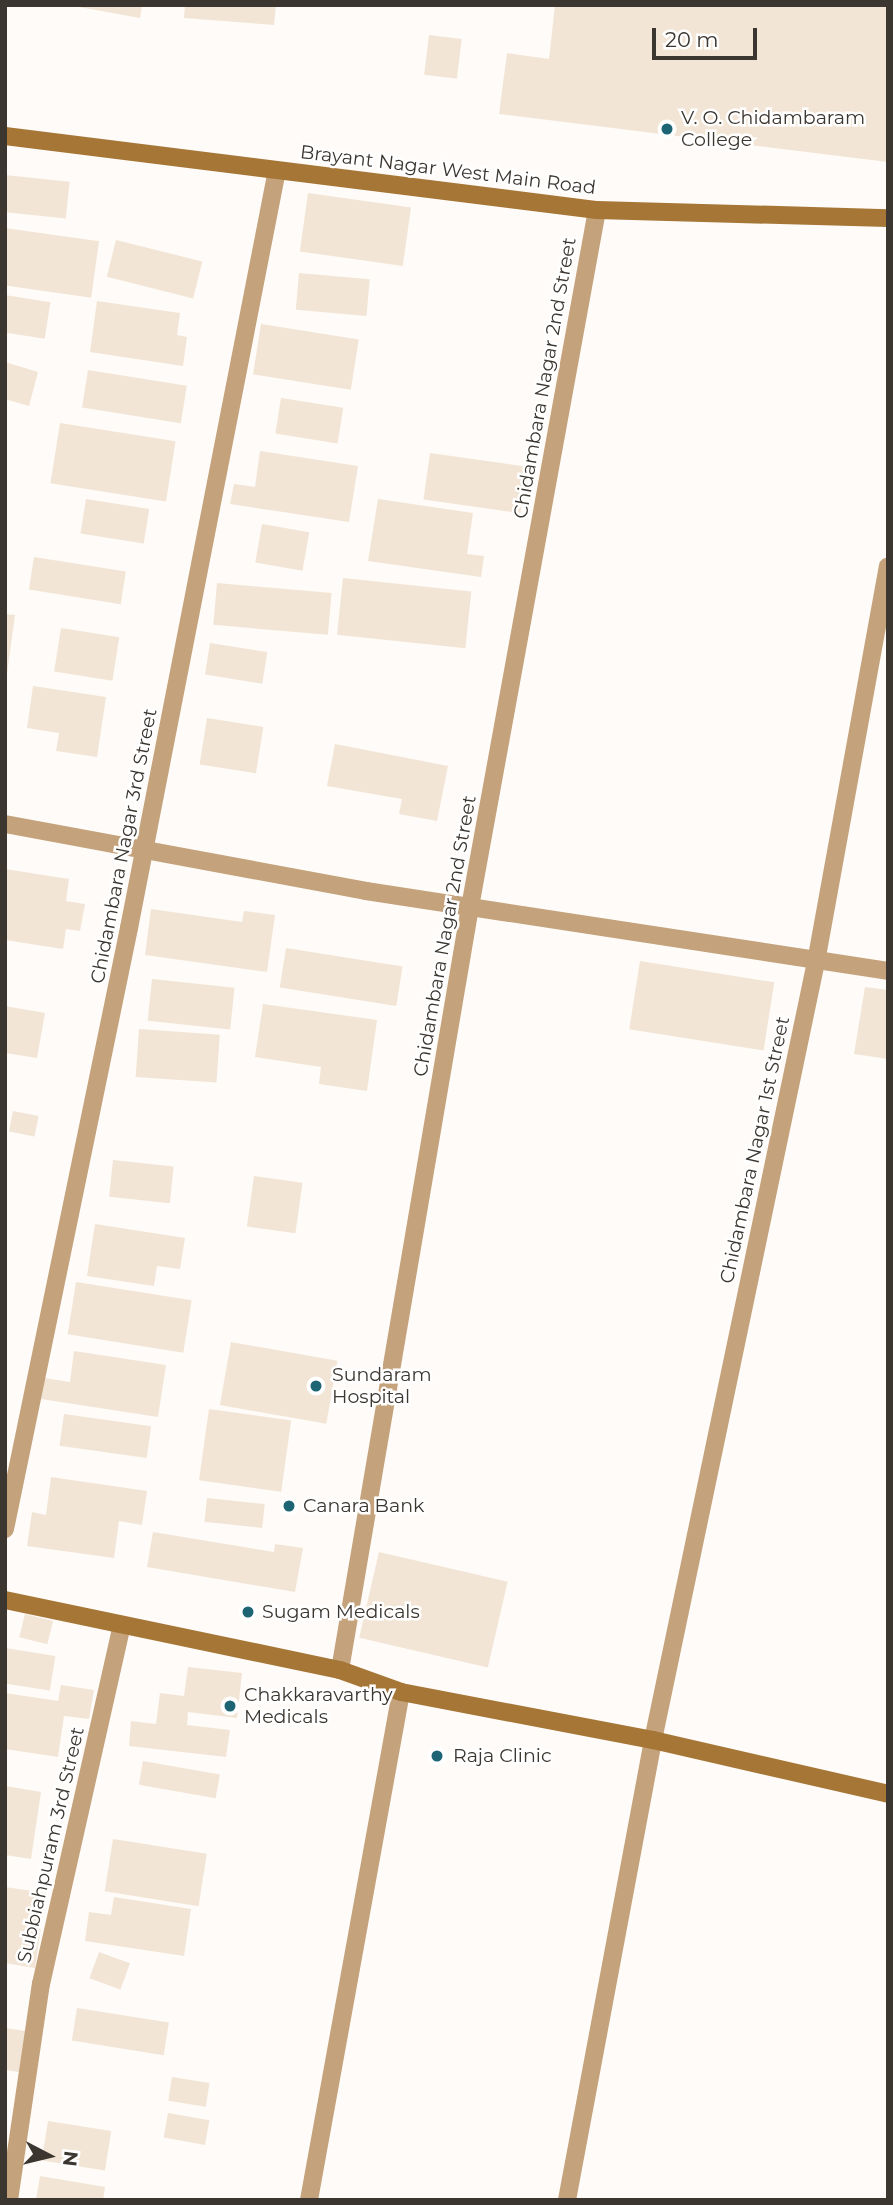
<!DOCTYPE html>
<html>
<head>
<meta charset="utf-8">
<style>
	body { margin:0 }
	#map { position:relative; width:893px; height:2205px; overflow:hidden; background:#fefbf8; font-family:Montserrat,sans-serif }
	div>[style] { position:absolute }
	[style*='--x'] { left:calc(var(--x)*1px); top:calc(var(--y)*1px); width:calc(var(--w)*1px); rotate:calc(var(--a)*1deg) }
	.building>* { inset:0; background:#f3e5d5; transform-origin:0 0 }
	.street>* { height:18px; margin:-9px; padding:0 9px; transform-origin:9px; border-radius:9px; background:#c4a27b }
	.secondary>* { height:18px; margin:-9px; padding:0 9px; transform-origin:9px; border-radius:9px; background:#a67636 }
	.dots>* { width:19px; height:19px; translate:-50% -50%; box-sizing:border-box; border:4px solid #fff; border-radius:50% }
	span { translate:-50% -50%; white-space:nowrap; text-align:center; line-height:1.15; -webkit-text-stroke:5px #fff; paint-order:stroke }
	.poi-label { font-size:19px; color:#3c3630 }
	.left { translate:0 -50%; text-align:left }
	.street-label { font-size:19px; color:#3c3630 }
	.frame { position:absolute; inset:0; border:7px solid #3c3630; pointer-events:none }
	.north { position:absolute; left:14px; top:2121px; width:70px; height:70px; -webkit-text-stroke:5px #fff; paint-order:stroke; rotate:97deg; font-size:19px; font-weight:700; line-height:28px; text-align:center; color:#3c3630 }
	.north::after { content:''; display:block; margin:auto; width:24px; height:32px; background:#3c3630; clip-path:polygon(50% 0,100% 100%,50% 72%,0 100%) }
	.scale { position:absolute; left:652px; top:28px; width:105px; height:32px; box-sizing:border-box; border:4px solid #3c3630; border-top:0; padding-left:9px; font-size:21px; line-height:24px; white-space:nowrap; color:#3c3630; -webkit-text-stroke:5px #fff; paint-order:stroke }
</style>
</head>
<body>
<div id="map">
	<div class="building">
		<i style="clip-path:polygon(68px 5px,142px 5px,140px 18px)"></i>
		<i style="clip-path:polygon(185px 5px,276px 5px,274px 25px,184px 18px)"></i>
		<i style="clip-path:polygon(555px 5px,888px 5px,888px 162px,499px 114px,507px 53px,549px 59px)"></i>
		<i style="left:429px;top:35px;width:33px;height:40px;rotate:7deg"></i>
		<i style="left:5px;top:175px;width:65px;height:37px;rotate:6deg"></i>
		<i style="left:308px;top:193px;width:104px;height:59px;rotate:8deg"></i>
		<i style="left:5px;top:228px;width:95px;height:57px;rotate:8deg"></i>
		<i style="left:116px;top:240px;width:89px;height:38px;rotate:14deg"></i>
		<i style="left:299px;top:273px;width:71px;height:37px;rotate:5deg"></i>
		<i style="left:5px;top:295px;width:46px;height:37px;rotate:9deg"></i>
		<i style="clip-path:polygon(97px 301px,180px 313px,177px 335px,187px 337px,183px 366px,90px 352px)"></i>
		<i style="left:261px;top:324px;width:99px;height:51px;rotate:9deg"></i>
		<i style="clip-path:polygon(5px 362px,38px 372px,29px 406px,5px 399px)"></i>
		<i style="left:88px;top:370px;width:100px;height:38px;rotate:9deg"></i>
		<i style="left:281px;top:398px;width:63px;height:36px;rotate:9deg"></i>
		<i style="left:60px;top:423px;width:117px;height:61px;rotate:9deg"></i>
		<i style="clip-path:polygon(260px 451px,358px 466px,349px 522px,230px 504px,234px 484px,255px 487px)"></i>
		<i style="left:430px;top:453px;width:98px;height:47px;rotate:8deg"></i>
		<i style="left:86px;top:499px;width:64px;height:35px;rotate:9deg"></i>
		<i style="clip-path:polygon(378px 499px,473px 513px,467px 554px,484px 556px,481px 577px,368px 561px)"></i>
		<i style="left:262px;top:524px;width:48px;height:39px;rotate:10deg"></i>
		<i style="left:34px;top:557px;width:93px;height:33px;rotate:9deg"></i>
		<i style="left:343px;top:578px;width:129px;height:57px;rotate:6deg"></i>
		<i style="left:217px;top:583px;width:115px;height:42px;rotate:5deg"></i>
		<i style="clip-path:polygon(5px 614px,15px 615px,7px 674px,5px 674px)"></i>
		<i style="left:61px;top:628px;width:59px;height:44px;rotate:9deg"></i>
		<i style="left:210px;top:643px;width:58px;height:32px;rotate:9deg"></i>
		<i style="clip-path:polygon(33px 686px,106px 697px,97px 757px,56px 751px,59px 733px,27px 728px)"></i>
		<i style="left:207px;top:718px;width:57px;height:47px;rotate:9deg"></i>
		<i style="clip-path:polygon(335px 744px,448px 766px,437px 821px,399px 814px,402px 799px,327px 786px)"></i>
		<i style="clip-path:polygon(5px 869px,69px 879px,66px 901px,85px 904px,80px 931px,66px 929px,63px 949px,5px 940px)"></i>
		<i style="clip-path:polygon(151px 909px,242px 922px,244px 911px,275px 915px,267px 972px,145px 955px)"></i>
		<i style="left:286px;top:948px;width:118px;height:40px;rotate:9deg"></i>
		<i style="left:640px;top:961px;width:136px;height:69px;rotate:9deg"></i>
		<i style="left:152px;top:979px;width:83px;height:42px;rotate:6deg"></i>
		<i style="clip-path:polygon(865px 987px,888px 990px,888px 1059px,854px 1054px)"></i>
		<i style="clip-path:polygon(263px 1004px,377px 1020px,367px 1091px,319px 1084px,321px 1067px,255px 1057px)"></i>
		<i style="clip-path:polygon(5px 1006px,45px 1013px,37px 1058px,5px 1053px)"></i>
		<i style="left:139px;top:1029px;width:81px;height:48px;rotate:4deg"></i>
		<i style="left:13px;top:1111px;width:26px;height:21px;rotate:11deg"></i>
		<i style="left:113px;top:1160px;width:61px;height:37px;rotate:6deg"></i>
		<i style="left:254px;top:1176px;width:49px;height:51px;rotate:8deg"></i>
		<i style="clip-path:polygon(95px 1224px,185px 1238px,180px 1269px,157px 1266px,154px 1286px,87px 1276px)"></i>
		<i style="left:76px;top:1282px;width:117px;height:53px;rotate:9deg"></i>
		<i style="left:231px;top:1342px;width:108px;height:64px;rotate:10deg"></i>
		<i style="clip-path:polygon(74px 1351px,166px 1365px,158px 1417px,41px 1399px,44px 1378px,70px 1382px)"></i>
		<i style="left:209px;top:1409px;width:83px;height:72px;rotate:8deg"></i>
		<i style="left:64px;top:1414px;width:88px;height:32px;rotate:8deg"></i>
		<i style="clip-path:polygon(51px 1477px,147px 1491px,142px 1525px,119px 1521px,114px 1558px,27px 1546px,32px 1512px,46px 1515px)"></i>
		<i style="left:207px;top:1498px;width:58px;height:24px;rotate:6deg"></i>
		<i style="clip-path:polygon(153px 1532px,274px 1552px,275px 1544px,303px 1548px,295px 1592px,147px 1567px)"></i>
		<i style="left:379px;top:1552px;width:132px;height:88px;rotate:13deg"></i>
		<i style="left:25px;top:1614px;width:29px;height:24px;rotate:14deg"></i>
		<i style="left:5px;top:1648px;width:51px;height:35px;rotate:9deg"></i>
		<i style="clip-path:polygon(188px 1667px,242px 1673px,237px 1718px,188px 1712px,187px 1725px,230px 1730px,226px 1757px,129px 1746px,131px 1721px,156px 1724px,160px 1693px,184px 1696px)"></i>
		<i style="clip-path:polygon(61px 1685px,94px 1690px,89px 1719px,64px 1716px,58px 1757px,5px 1749px,5px 1693px,58px 1701px)"></i>
		<i style="left:143px;top:1761px;width:78px;height:24px;rotate:10deg"></i>
		<i style="clip-path:polygon(5px 1786px,41px 1792px,31px 1859px,5px 1855px)"></i>
		<i style="left:113px;top:1839px;width:95px;height:53px;rotate:9deg"></i>
		<i style="clip-path:polygon(5px 1887px,46px 1893px,35px 1968px,5px 1963px)"></i>
		<i style="clip-path:polygon(114px 1897px,191px 1909px,184px 1956px,85px 1941px,89px 1912px,111px 1915px)"></i>
		<i style="left:99px;top:1952px;width:33px;height:28px;rotate:20deg"></i>
		<i style="left:77px;top:2008px;width:93px;height:33px;rotate:9deg"></i>
		<i style="clip-path:polygon(5px 2028px,25px 2031px,19px 2072px,5px 2070px)"></i>
		<i style="left:172px;top:2077px;width:38px;height:24px;rotate:9deg"></i>
		<i style="left:168px;top:2113px;width:42px;height:25px;rotate:10deg"></i>
		<i style="left:48px;top:2121px;width:64px;height:40px;rotate:9deg"></i>
		<i style="clip-path:polygon(40px 2176px,105px 2187px,103px 2200px,36px 2200px)"></i>
	</div>
	<div class="street">
		<i style="--x:5;--y:824;--w:367;--a:10.5"></i>
		<i style="--x:366;--y:891;--w:528;--a:8.71"></i>
		<i style="--x:5;--y:1529;--w:614;--a:-78.34"></i>
		<i style="--x:129;--y:928;--w:772;--a:-78.95"></i>
		<i style="--x:340;--y:1670;--w:774;--a:-80.33"></i>
		<i style="--x:470;--y:907;--w:708;--a:-79.67"></i>
		<i style="--x:9;--y:2200;--w:218;--a:-81.6"></i>
		<i style="--x:41;--y:1984;--w:368;--a:-77.3"></i>
		<i style="--x:309;--y:2200;--w:516;--a:-79.73"></i>
		<i style="--x:567;--y:2200;--w:468;--a:-79.4"></i>
		<i style="--x:653;--y:1740;--w:795;--a:-78.17"></i>
		<i style="--x:816;--y:962;--w:402;--a:-79.7"></i>
	</div>
	<div class="secondary">
		<i style="--x:5;--y:136;--w:597;--a:7.13"></i>
		<i style="--x:597;--y:210;--w:291;--a:1.6"></i>
		<i style="--x:5;--y:1600;--w:342;--a:11.8"></i>
		<i style="--x:340;--y:1670;--w:65;--a:19.8"></i>
		<i style="--x:401;--y:1692;--w:257;--a:10.8"></i>
		<i style="--x:653;--y:1740;--w:241;--a:12.9"></i>
	</div>
	<div class="dots">
		<i style="left:667px;top:129px;background:#1d6574"></i>
		<i style="left:316px;top:1386px;background:#1d6574"></i>
		<i style="left:289px;top:1506px;background:#1d6574"></i>
		<i style="left:248px;top:1612px;background:#1d6574"></i>
		<i style="left:230px;top:1706px;background:#1d6574"></i>
		<i style="left:437px;top:1756px;background:#1d6574"></i>
	</div>
	<div class="poi-label">
		<span class="left" style="left:681px;top:129px">V. O. Chidambaram<br>College</span>
		<span class="left" style="left:332px;top:1386px">Sundaram<br>Hospital</span>
		<span class="left" style="left:303px;top:1506px">Canara Bank</span>
		<span class="left" style="left:262px;top:1612px">Sugam Medicals</span>
		<span class="left" style="left:244px;top:1706px">Chakkaravarthy<br>Medicals</span>
		<span class="left" style="left:453px;top:1756px">Raja Clinic</span>
	</div>
	<div class="street-label">
		<span style="left:448px;top:170px;rotate:7deg">Brayant Nagar West Main Road</span>
		<span style="left:545px;top:378px;rotate:-80deg">Chidambara Nagar 2nd Street</span>
		<span style="left:124px;top:846px;rotate:-79deg">Chidambara Nagar 3rd Street</span>
		<span style="left:445px;top:936px;rotate:-80deg">Chidambara Nagar 2nd Street</span>
		<span style="left:755px;top:1150px;rotate:-78deg">Chidambara Nagar 1st Street</span>
		<span style="left:51px;top:1845px;rotate:-77deg">Subbiahpuram 3rd Street</span>
	</div>
	<div class="frame"></div>
	<div class="north">N</div>
	<div class="scale">20 m</div>
</div>
</body>
</html>
